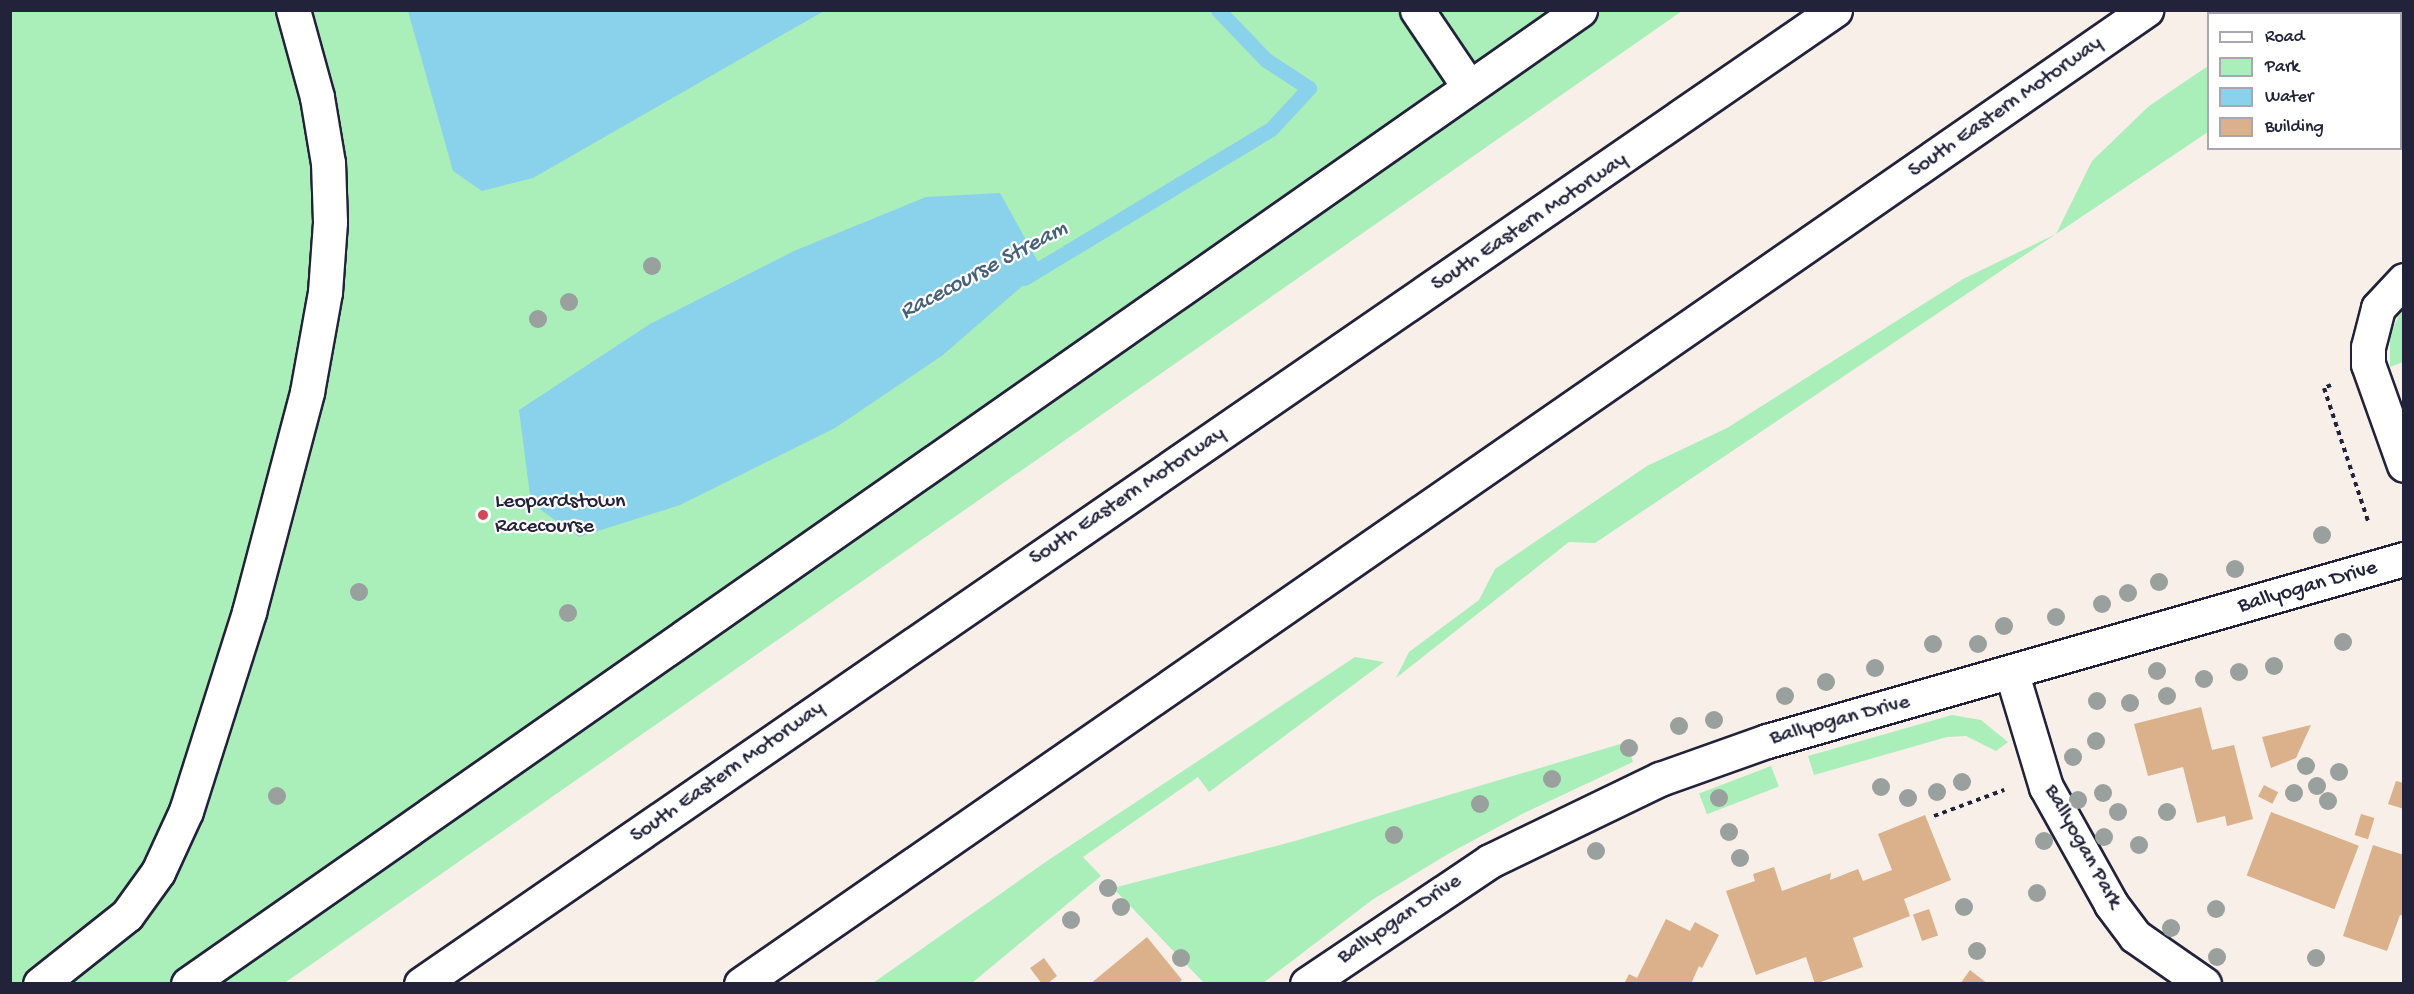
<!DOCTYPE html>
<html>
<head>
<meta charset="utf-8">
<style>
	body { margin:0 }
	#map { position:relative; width:2414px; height:994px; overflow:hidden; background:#f8efe8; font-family:"Gochi Hand",sans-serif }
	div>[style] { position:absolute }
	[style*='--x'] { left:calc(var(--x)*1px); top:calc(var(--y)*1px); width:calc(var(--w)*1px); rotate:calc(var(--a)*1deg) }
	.green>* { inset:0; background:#aaeeb9; transform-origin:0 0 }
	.water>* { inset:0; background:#8ad2eb }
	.stream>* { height:15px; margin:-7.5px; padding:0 7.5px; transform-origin:7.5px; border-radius:7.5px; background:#8ad2eb }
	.building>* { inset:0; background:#dbb18c; transform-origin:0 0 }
	.path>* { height:4px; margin-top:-2px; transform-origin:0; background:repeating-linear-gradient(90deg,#22223b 0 4.5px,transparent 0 9px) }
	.roads { filter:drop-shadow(2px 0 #22223b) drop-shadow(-2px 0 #22223b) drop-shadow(0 2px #22223b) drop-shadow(0 -2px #22223b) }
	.minor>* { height:33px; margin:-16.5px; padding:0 16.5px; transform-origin:16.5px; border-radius:16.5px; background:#fff }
	.highway>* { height:33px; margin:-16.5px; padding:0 16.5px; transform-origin:16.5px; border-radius:16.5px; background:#fff }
	.trees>* { width:18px; height:18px; margin:-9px; border-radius:50%; background:#99a09e }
	.dots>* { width:16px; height:16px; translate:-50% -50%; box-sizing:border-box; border:3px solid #fff; border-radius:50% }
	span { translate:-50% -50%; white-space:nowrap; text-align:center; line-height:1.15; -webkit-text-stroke:4.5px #fff; paint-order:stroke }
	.street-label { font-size:22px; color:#22223b }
	.poi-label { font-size:22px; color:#22223b }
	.left { translate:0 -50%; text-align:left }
	.water-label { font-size:24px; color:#466079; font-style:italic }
	.frame { position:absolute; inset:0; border:12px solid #22223b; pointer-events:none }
	.legend { position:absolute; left:2207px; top:12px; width:195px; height:138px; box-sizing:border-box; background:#fff; border:2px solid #a7a7b1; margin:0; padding:8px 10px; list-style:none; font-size:18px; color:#22223b }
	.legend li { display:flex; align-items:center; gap:12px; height:30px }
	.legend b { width:30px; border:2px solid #a7a7b1 }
</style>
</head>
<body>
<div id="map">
	<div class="green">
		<i style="clip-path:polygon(2292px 10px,2387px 10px,2387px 11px,2287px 13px)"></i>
		<i style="clip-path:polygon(10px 11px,1682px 11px,283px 984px,11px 983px)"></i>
		<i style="clip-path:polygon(2208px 66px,2208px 132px,2056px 234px,1595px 543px,1569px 542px,1396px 678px,1409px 652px,1479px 600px,1495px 569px,1647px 466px,1727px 428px,1963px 279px,2056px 234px,2092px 161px,2149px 106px)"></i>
		<i style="clip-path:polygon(2403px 307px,2403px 362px,2390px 367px,2390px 334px)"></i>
		<i style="clip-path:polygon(1355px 657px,1384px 662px,1209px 792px,1198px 777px,1083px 857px,1101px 876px,972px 983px,873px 983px,1050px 859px)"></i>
		<i style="clip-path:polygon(1952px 715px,1981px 720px,2008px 742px,1996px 751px,1966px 736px,1947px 737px,1814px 775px,1808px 756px)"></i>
		<i style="clip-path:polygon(1627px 742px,1633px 762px,1524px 813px,1448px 854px,1372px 900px,1263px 983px,1204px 983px,1113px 888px,1295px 841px)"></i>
		<i style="left:1771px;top:766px;width:22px;height:77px;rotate:69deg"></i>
	</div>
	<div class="water">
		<i style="clip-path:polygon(408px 11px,408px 10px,824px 11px,533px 178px,482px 191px,453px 171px)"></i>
		<i style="clip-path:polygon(1000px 193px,1042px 269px,943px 355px,835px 428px,680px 505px,579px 537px,531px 503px,519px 410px,650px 324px,794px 251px,926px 197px)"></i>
	</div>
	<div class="stream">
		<i style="--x:1024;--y:278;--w:288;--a:-31.1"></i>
		<i style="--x:1271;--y:129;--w:56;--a:-47.2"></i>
		<i style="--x:1309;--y:88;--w:51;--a:-146.9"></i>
		<i style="--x:1266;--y:60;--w:69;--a:-133.8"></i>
	</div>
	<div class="building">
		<i style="clip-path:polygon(2201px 707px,2212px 750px,2234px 745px,2253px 819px,2227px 826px,2225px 816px,2197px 823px,2183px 767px,2148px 776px,2134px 724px)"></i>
		<i style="clip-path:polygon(2311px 725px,2296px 758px,2271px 768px,2262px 737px)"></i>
		<i style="clip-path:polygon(2396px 781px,2404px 783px,2404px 809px,2388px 804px)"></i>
		<i style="left:2264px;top:785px;width:16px;height:13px;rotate:27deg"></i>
		<i style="left:2271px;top:812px;width:94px;height:68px;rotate:21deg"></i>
		<i style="left:2361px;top:814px;width:14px;height:22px;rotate:17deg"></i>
		<i style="clip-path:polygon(1925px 815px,1951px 880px,1904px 899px,1910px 916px,1853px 938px,1863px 967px,1815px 984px,1806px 957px,1756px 975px,1726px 891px,1755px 881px,1753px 874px,1774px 867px,1782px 891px,1831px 873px,1830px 880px,1858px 869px,1863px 881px,1892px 870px,1878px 834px)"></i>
		<i style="clip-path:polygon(2373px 845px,2404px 855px,2404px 916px,2400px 915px,2387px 951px,2343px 936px)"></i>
		<i style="left:1929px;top:909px;width:28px;height:17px;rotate:71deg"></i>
		<i style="clip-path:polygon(1666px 919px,1690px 931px,1695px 922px,1719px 935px,1702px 968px,1699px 966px,1691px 984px,1624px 984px,1629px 974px,1637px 978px)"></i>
		<i style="clip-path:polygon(1147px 937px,1182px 980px,1178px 984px,1090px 984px)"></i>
		<i style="clip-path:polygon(1044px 958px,1057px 976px,1047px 984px,1042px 984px,1030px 968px)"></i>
		<i style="clip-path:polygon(1970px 970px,1988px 984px,1960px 984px)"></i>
	</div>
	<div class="path">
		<i style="--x:2331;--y:385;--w:8;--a:157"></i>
		<i style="--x:2324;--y:388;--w:143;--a:71.7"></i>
		<i style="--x:1934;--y:816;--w:75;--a:-20.4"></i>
	</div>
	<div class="roads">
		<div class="minor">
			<i style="--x:1417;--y:10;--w:93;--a:56"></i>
			<i style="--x:2404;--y:280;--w:38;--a:133"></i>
			<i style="--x:2378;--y:308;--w:40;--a:104.4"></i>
			<i style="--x:2368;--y:347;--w:17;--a:90"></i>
			<i style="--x:2368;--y:364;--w:107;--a:70.4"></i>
			<i style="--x:2012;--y:674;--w:118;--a:73.3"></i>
			<i style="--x:2046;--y:787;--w:134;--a:60.9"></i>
			<i style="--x:2111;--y:904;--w:40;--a:53"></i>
			<i style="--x:2135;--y:936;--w:84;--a:34.8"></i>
			<i style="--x:40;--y:984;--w:111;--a:-38.4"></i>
			<i style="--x:127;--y:915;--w:53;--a:-54.2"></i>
			<i style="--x:158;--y:872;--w:67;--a:-65.3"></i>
			<i style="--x:186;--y:811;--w:209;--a:-72.4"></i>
			<i style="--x:249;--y:612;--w:228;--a:-75.2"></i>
			<i style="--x:307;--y:392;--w:102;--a:-79.8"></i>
			<i style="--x:325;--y:292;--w:70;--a:-85.9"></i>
			<i style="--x:330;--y:222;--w:59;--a:-91.9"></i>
			<i style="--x:328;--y:163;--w:67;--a:-99.5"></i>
			<i style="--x:317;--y:97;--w:90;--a:-105.4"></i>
			<i style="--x:188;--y:984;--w:1699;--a:-34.98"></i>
			<i style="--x:1307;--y:984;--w:220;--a:-33.9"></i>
			<i style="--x:1490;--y:861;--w:189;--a:-25.8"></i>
			<i style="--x:1660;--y:779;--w:114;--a:-19.6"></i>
			<i style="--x:1767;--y:741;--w:662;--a:-15.95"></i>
		</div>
		<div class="highway">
			<i style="--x:421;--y:984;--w:1717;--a:-34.56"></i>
			<i style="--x:741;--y:984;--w:1710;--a:-34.73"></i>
		</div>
	</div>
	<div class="trees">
		<i style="left:652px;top:266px"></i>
		<i style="left:569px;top:302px"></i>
		<i style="left:538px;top:319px"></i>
		<i style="left:2322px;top:535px"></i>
		<i style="left:2235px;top:569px"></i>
		<i style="left:2159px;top:582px"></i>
		<i style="left:359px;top:592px"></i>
		<i style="left:2128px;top:593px"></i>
		<i style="left:2102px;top:604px"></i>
		<i style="left:568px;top:613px"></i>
		<i style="left:2056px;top:617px"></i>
		<i style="left:2004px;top:626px"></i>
		<i style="left:2343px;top:642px"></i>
		<i style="left:1933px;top:644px"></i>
		<i style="left:1978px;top:644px"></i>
		<i style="left:2274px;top:666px"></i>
		<i style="left:1875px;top:668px"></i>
		<i style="left:2157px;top:671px"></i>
		<i style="left:2239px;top:672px"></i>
		<i style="left:2204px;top:679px"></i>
		<i style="left:1826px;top:682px"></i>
		<i style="left:1785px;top:696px"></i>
		<i style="left:2167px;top:696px"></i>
		<i style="left:2097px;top:701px"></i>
		<i style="left:2130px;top:703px"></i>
		<i style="left:1714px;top:720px"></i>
		<i style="left:1679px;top:726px"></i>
		<i style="left:2096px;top:741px"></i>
		<i style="left:1629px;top:748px"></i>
		<i style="left:2073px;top:757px"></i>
		<i style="left:2306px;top:766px"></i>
		<i style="left:2339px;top:772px"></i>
		<i style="left:1552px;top:779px"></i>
		<i style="left:1962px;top:782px"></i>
		<i style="left:2317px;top:786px"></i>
		<i style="left:1881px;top:787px"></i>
		<i style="left:1937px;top:792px"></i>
		<i style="left:2103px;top:793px"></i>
		<i style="left:2294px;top:793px"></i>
		<i style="left:277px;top:796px"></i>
		<i style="left:1719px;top:798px"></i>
		<i style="left:1908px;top:798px"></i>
		<i style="left:2078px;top:800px"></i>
		<i style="left:2328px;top:801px"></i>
		<i style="left:1480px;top:804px"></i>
		<i style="left:2118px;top:812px"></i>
		<i style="left:2167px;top:812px"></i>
		<i style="left:1729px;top:832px"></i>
		<i style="left:1394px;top:835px"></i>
		<i style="left:2104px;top:837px"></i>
		<i style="left:2044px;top:841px"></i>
		<i style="left:2139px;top:845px"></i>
		<i style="left:1596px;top:851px"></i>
		<i style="left:1740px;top:858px"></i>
		<i style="left:1108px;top:888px"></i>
		<i style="left:2037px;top:893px"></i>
		<i style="left:1121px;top:907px"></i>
		<i style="left:1964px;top:907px"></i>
		<i style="left:2216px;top:909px"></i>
		<i style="left:1071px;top:920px"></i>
		<i style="left:2171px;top:928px"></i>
		<i style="left:1977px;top:951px"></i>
		<i style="left:2217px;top:957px"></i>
		<i style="left:1181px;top:958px"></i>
		<i style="left:2316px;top:958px"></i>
	</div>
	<div class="dots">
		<i style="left:483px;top:515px;background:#d1495b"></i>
	</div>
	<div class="street-label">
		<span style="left:2006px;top:108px;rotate:-35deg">South Eastern Motorway</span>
		<span style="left:1530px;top:223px;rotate:-34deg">South Eastern Motorway</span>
		<span style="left:1128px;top:497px;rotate:-34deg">South Eastern Motorway</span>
		<span style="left:2308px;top:588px;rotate:-16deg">Ballyogan Drive</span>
		<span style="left:1840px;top:721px;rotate:-15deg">Ballyogan Drive</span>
		<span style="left:728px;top:773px;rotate:-35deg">South Eastern Motorway</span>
		<span style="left:2082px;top:847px;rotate:61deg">Ballyogan Park</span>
		<span style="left:1400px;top:920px;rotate:-34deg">Ballyogan Drive</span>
	</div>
	<div class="poi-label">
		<span class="left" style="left:495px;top:515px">Leopardstown<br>Racecourse</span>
	</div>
	<div class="water-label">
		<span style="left:984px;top:271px;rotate:-28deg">Racecourse Stream</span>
	</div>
	<div class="frame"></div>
	<ul class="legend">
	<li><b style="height:8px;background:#fff"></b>Road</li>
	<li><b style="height:16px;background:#aaeeb9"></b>Park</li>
	<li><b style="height:16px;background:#8ad2eb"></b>Water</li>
	<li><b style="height:16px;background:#dbb18c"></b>Building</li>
	</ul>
</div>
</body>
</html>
